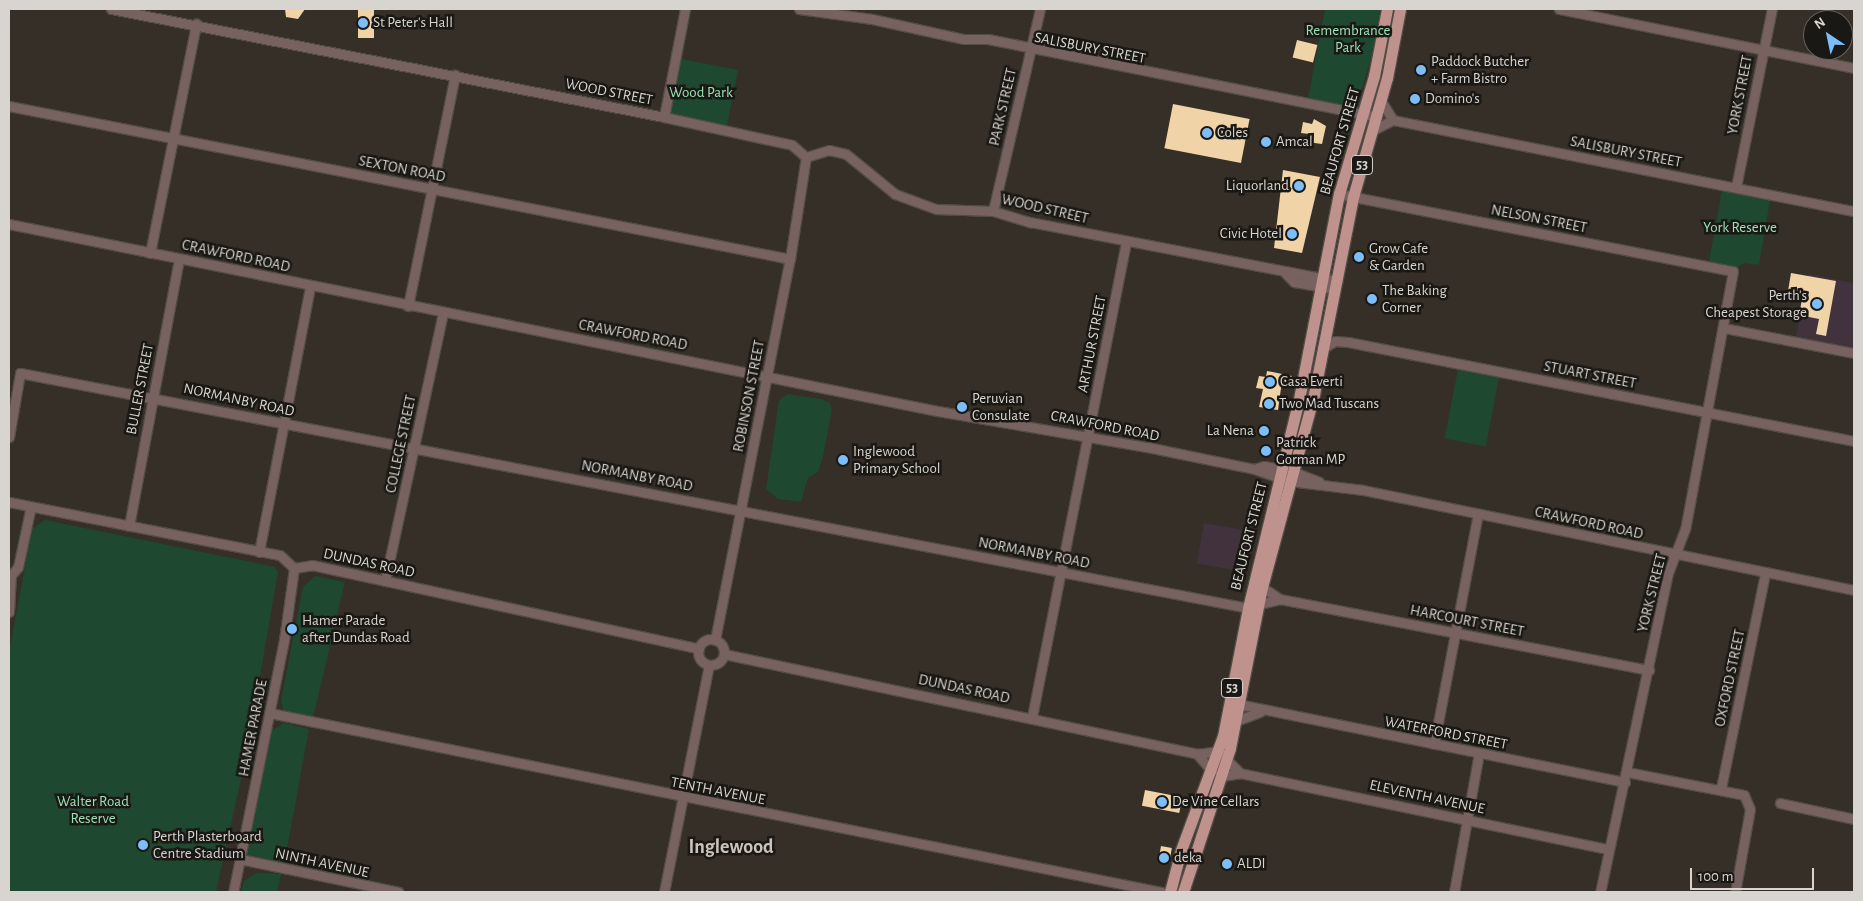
<!DOCTYPE html>
<html>
<head>
<meta charset="utf-8">
<style>
	body { margin:0 }
	#map { position:relative; width:1863px; height:901px; overflow:hidden; background:#352f27; font-family:"Alegreya Sans",sans-serif }
	div>[style] { position:absolute }
	[style*='--x'] { left:calc(var(--x)*1px); top:calc(var(--y)*1px); width:calc(var(--w)*1px); rotate:calc(var(--a)*1deg) }
	.industrial>* { inset:0; background:#42323e; transform-origin:0 0 }
	.green>* { inset:0; background:#1e482f; transform-origin:0 0 }
	.building>* { inset:0; background:#f0d4a8; transform-origin:0 0 }
	.roads { filter:drop-shadow(1px 0 #524d45) drop-shadow(-1px 0 #524d45) drop-shadow(0 1px #524d45) drop-shadow(0 -1px #524d45) }
	.minor>* { height:9px; margin:-4.5px; padding:0 4.5px; transform-origin:4.5px; border-radius:4.5px; background:#786260 }
	.minor>.ring { margin:-4.5px; padding:0; box-sizing:content-box; background:none; border:9px solid #786260; border-radius:50% }
	.major>* { height:11px; margin:-5.5px; padding:0 5.5px; transform-origin:5.5px; border-radius:5.5px; background:#bf928d }
	.dots>* { width:14px; height:14px; translate:-50% -50%; box-sizing:border-box; border:2px solid #1a1814; border-radius:50% }
	span { translate:-50% -50%; white-space:nowrap; text-align:center; line-height:1.15; -webkit-text-stroke:5px #1a1814; paint-order:stroke }
	.shield-label span { padding:1px 4px; background:#1a1814; border:1px solid; border-radius:4px; -webkit-text-stroke-width:0 }
	.shield-label { font-size:14px; color:#d8d4cf; font-weight:700 }
	.poi-label { font-size:15px; color:#d8d4cf }
	.left { translate:0 -50%; text-align:left }
	.right { translate:-100% -50%; text-align:right }
	.park-label { font-size:15px; color:#9ae1b4 }
	.street-label { font-size:15px; color:#d8d4cf }
	.district-label { font-size:20px; color:#cac2b8; font-weight:700 }
	.frame { position:absolute; inset:0; border:10px solid #d8d4cf; pointer-events:none }
	.north { position:absolute; left:1803px; top:10px; width:50px; height:50px; box-sizing:border-box; background:#1a1814; border:1px solid #66635f; border-radius:50%; rotate:326deg; font-size:14px; font-weight:700; line-height:20px; text-align:center; color:#d8d4cf }
	.north::after { content:''; display:block; margin:auto; width:18px; height:22px; background:#7dbef9; clip-path:polygon(50% 0,100% 100%,50% 72%,0 100%) }
	.scale { position:absolute; left:1690px; top:868px; width:124px; height:22px; box-sizing:border-box; border:2px solid #d8d4cf; border-top:0; padding-left:6px; font-size:15px; line-height:18px; white-space:nowrap; color:#d8d4cf; -webkit-text-stroke:4px #1a1814; paint-order:stroke }
</style>
</head>
<body>
<div id="map">
	<div class="industrial">
		<i style="clip-path:polygon(1808px 274px,1854px 283px,1854px 353px,1795px 342px)"></i>
		<i style="left:1204px;top:523px;width:51px;height:41px;rotate:10deg"></i>
	</div>
	<div class="green">
		<i style="clip-path:polygon(1325px 9px,1380px 9px,1374px 48px,1355px 112px,1307px 104px)"></i>
		<i style="left:676px;top:58px;width:63px;height:60px;rotate:11deg"></i>
		<i style="clip-path:polygon(1723px 185px,1771px 195px,1759px 265px,1744px 263px,1733px 271px,1708px 266px)"></i>
		<i style="left:1459px;top:364px;width:42px;height:76px;rotate:11deg"></i>
		<i style="clip-path:polygon(788px 394px,821px 399px,830px 403px,832px 410px,823px 457px,818px 472px,808px 478px,801px 502px,778px 499px,766px 489px,779px 400px)"></i>
		<i style="clip-path:polygon(45px 520px,275px 567px,278px 572px,246px 757px,216px 892px,9px 892px,9px 652px,32px 529px)"></i>
		<i style="clip-path:polygon(315px 576px,345px 582px,313px 718px,284px 712px,281px 700px,303px 587px)"></i>
		<i style="clip-path:polygon(284px 723px,309px 729px,284px 865px,251px 858px,244px 849px,272px 730px)"></i>
		<i style="clip-path:polygon(256px 873px,281px 874px,277px 892px,241px 892px,244px 881px)"></i>
	</div>
	<div class="building">
		<i style="clip-path:polygon(285px 9px,305px 9px,298px 19px,286px 17px)"></i>
		<i style="left:358px;top:9px;width:16px;height:29px"></i>
		<i style="left:1297px;top:40px;width:21px;height:18px;rotate:14deg"></i>
		<i style="left:1173px;top:104px;width:78px;height:45px;rotate:11deg"></i>
		<i style="clip-path:polygon(1314px 119px,1326px 126px,1322px 144px,1307px 142px,1309px 134px,1301px 133px,1303px 122px,1312px 124px)"></i>
		<i style="clip-path:polygon(1283px 170px,1320px 177px,1302px 253px,1274px 248px)"></i>
		<i style="clip-path:polygon(1791px 273px,1836px 281px,1826px 336px,1816px 334px,1819px 319px,1799px 315px,1803px 294px,1788px 291px)"></i>
		<i style="clip-path:polygon(1267px 371px,1292px 376px,1291px 383px,1282px 381px,1278px 410px,1259px 407px,1263px 389px,1256px 388px,1259px 376px,1266px 377px)"></i>
		<i style="left:1145px;top:790px;width:38px;height:16px;rotate:11deg"></i>
		<i style="left:1161px;top:846px;width:11px;height:15px;rotate:10deg"></i>
	</div>
	<div class="roads">
		<div class="minor">
			<i style="--x:111;--y:9;--w:563;--a:11.05"></i>
			<i style="--x:664;--y:117;--w:131;--a:12.3"></i>
			<i style="--x:792;--y:145;--w:18;--a:41"></i>
			<i style="--x:799;--y:9;--w:74;--a:7.8"></i>
			<i style="--x:872;--y:19;--w:94;--a:12.3"></i>
			<i style="--x:964;--y:39;--w:24;--a:0"></i>
			<i style="--x:988;--y:39;--w:397;--a:11.3"></i>
			<i style="--x:1559;--y:9;--w:301;--a:11.3"></i>
			<i style="--x:1381;--y:101;--w:22;--a:58"></i>
			<i style="--x:9;--y:106;--w:796;--a:11.08"></i>
			<i style="--x:664;--y:117;--w:110;--a:-79"></i>
			<i style="--x:1373;--y:130;--w:22;--a:-27"></i>
			<i style="--x:1393;--y:120;--w:470;--a:11.2"></i>
			<i style="--x:806;--y:157;--w:24;--a:-17"></i>
			<i style="--x:829;--y:150;--w:17;--a:13"></i>
			<i style="--x:846;--y:154;--w:63;--a:39.2"></i>
			<i style="--x:895;--y:194;--w:44;--a:20.1"></i>
			<i style="--x:936;--y:209;--w:57;--a:2"></i>
			<i style="--x:993;--y:211;--w:39;--a:17"></i>
			<i style="--x:1030;--y:222;--w:313;--a:10.9"></i>
			<i style="--x:1736;--y:187;--w:182;--a:-78.6"></i>
			<i style="--x:1339;--y:194;--w:401;--a:11.1"></i>
			<i style="--x:1733;--y:271;--w:262;--a:100.5"></i>
			<i style="--x:1685;--y:529;--w:47;--a:111.1"></i>
			<i style="--x:1668;--y:573;--w:326;--a:102"></i>
			<i style="--x:993;--y:211;--w:207;--a:-76.9"></i>
			<i style="--x:9;--y:224;--w:942;--a:11.39"></i>
			<i style="--x:932;--y:410;--w:218;--a:9.8"></i>
			<i style="--x:1147;--y:447;--w:109;--a:11.6"></i>
			<i style="--x:1254;--y:469;--w:37;--a:19"></i>
			<i style="--x:1289;--y:481;--w:75;--a:6.9"></i>
			<i style="--x:1363;--y:490;--w:501;--a:11.51"></i>
			<i style="--x:150;--y:253;--w:234;--a:-78.6"></i>
			<i style="--x:1286;--y:274;--w:11;--a:45"></i>
			<i style="--x:1294;--y:282;--w:42;--a:9.7"></i>
			<i style="--x:408;--y:306;--w:236;--a:-78.5"></i>
			<i style="--x:1724;--y:328;--w:132;--a:10.9"></i>
			<i style="--x:1322;--y:349;--w:15;--a:-32"></i>
			<i style="--x:1335;--y:341;--w:13;--a:4"></i>
			<i style="--x:1348;--y:342;--w:516;--a:11.07"></i>
			<i style="--x:9;--y:437;--w:65;--a:-80.2"></i>
			<i style="--x:20;--y:373;--w:1250;--a:10.83"></i>
			<i style="--x:1254;--y:469;--w:10;--a:-17"></i>
			<i style="--x:1264;--y:466;--w:27;--a:10"></i>
			<i style="--x:1291;--y:471;--w:30;--a:21"></i>
			<i style="--x:9;--y:502;--w:276;--a:11.1"></i>
			<i style="--x:280;--y:555;--w:19;--a:43"></i>
			<i style="--x:294;--y:568;--w:73;--a:97.9"></i>
			<i style="--x:284;--y:640;--w:257;--a:101.4"></i>
			<i style="--x:129;--y:526;--w:272;--a:-79.4"></i>
			<i style="--x:259;--y:552;--w:271;--a:-79.1"></i>
			<i style="--x:294;--y:568;--w:18;--a:-9"></i>
			<i style="--x:312;--y:565;--w:396;--a:12.2"></i>
			<i style="--x:9;--y:578;--w:14;--a:-51"></i>
			<i style="--x:18;--y:567;--w:62;--a:-78"></i>
			<i style="--x:385;--y:581;--w:274;--a:-77.8"></i>
			<i style="--x:1262;--y:587;--w:22;--a:34"></i>
			<i style="--x:1280;--y:599;--w:376;--a:10.9"></i>
			<i style="--x:1259;--y:604;--w:22;--a:-13"></i>
			<i style="--x:9;--y:612;--w:34;--a:-87"></i>
			<i class="ring" style="left:698px;top:639px;width:17px;height:17px"></i>
			<i style="--x:715;--y:640;--w:388;--a:-78.9"></i>
			<i style="--x:790;--y:259;--w:103;--a:-81.1"></i>
			<i style="--x:724;--y:654;--w:483;--a:11.9"></i>
			<i style="--x:1197;--y:754;--w:22;--a:-8"></i>
			<i style="--x:1233;--y:703;--w:400;--a:11.4"></i>
			<i style="--x:270;--y:713;--w:910;--a:11.35"></i>
			<i style="--x:1032;--y:717;--w:485;--a:-78.8"></i>
			<i style="--x:1236;--y:721;--w:26;--a:-21"></i>
			<i style="--x:1434;--y:744;--w:234;--a:-79.2"></i>
			<i style="--x:1197;--y:754;--w:23;--a:49"></i>
			<i style="--x:1227;--y:760;--w:18;--a:45"></i>
			<i style="--x:1627;--y:772;--w:119;--a:11.1"></i>
			<i style="--x:1744;--y:795;--w:15;--a:67"></i>
			<i style="--x:1750;--y:809;--w:84;--a:100.2"></i>
			<i style="--x:1222;--y:776;--w:18;--a:-9"></i>
			<i style="--x:1240;--y:773;--w:376;--a:11.7"></i>
			<i style="--x:1721;--y:788;--w:218;--a:-78.4"></i>
			<i style="--x:1780;--y:803;--w:76;--a:12.2"></i>
			<i style="--x:240;--y:859;--w:162;--a:11.7"></i>
			<i style="--x:664;--y:892;--w:231;--a:-78.8"></i>
			<i style="--x:1454;--y:892;--w:141;--a:-79.8"></i>
		</div>
		<div class="major">
			<i style="--x:1170;--y:892;--w:43;--a:-75.3"></i>
			<i style="--x:1181;--y:850;--w:121;--a:-69.8"></i>
			<i style="--x:1223;--y:736;--w:130;--a:-78.9"></i>
			<i style="--x:1248;--y:608;--w:220;--a:-76.3"></i>
			<i style="--x:1300;--y:394;--w:204;--a:-79"></i>
			<i style="--x:1339;--y:194;--w:123;--a:-73.5"></i>
			<i style="--x:1374;--y:76;--w:68;--a:-79"></i>
			<i style="--x:1183;--y:892;--w:151;--a:-71.9"></i>
			<i style="--x:1230;--y:748;--w:164;--a:-78.8"></i>
			<i style="--x:1262;--y:587;--w:200;--a:-74.9"></i>
			<i style="--x:1314;--y:394;--w:201;--a:-78.8"></i>
			<i style="--x:1353;--y:197;--w:124;--a:-74.1"></i>
			<i style="--x:1387;--y:78;--w:70;--a:-79.3"></i>
		</div>
	</div>
	<div class="dots">
		<i style="left:363px;top:23px;background:#7dbef9"></i>
		<i style="left:1421px;top:70px;background:#7dbef9"></i>
		<i style="left:1415px;top:99px;background:#7dbef9"></i>
		<i style="left:1207px;top:133px;background:#7dbef9"></i>
		<i style="left:1266px;top:142px;background:#7dbef9"></i>
		<i style="left:1299px;top:186px;background:#7dbef9"></i>
		<i style="left:1292px;top:234px;background:#7dbef9"></i>
		<i style="left:1359px;top:257px;background:#7dbef9"></i>
		<i style="left:1372px;top:299px;background:#7dbef9"></i>
		<i style="left:1817px;top:304px;background:#7dbef9"></i>
		<i style="left:1270px;top:382px;background:#7dbef9"></i>
		<i style="left:1269px;top:404px;background:#7dbef9"></i>
		<i style="left:962px;top:407px;background:#7dbef9"></i>
		<i style="left:1264px;top:431px;background:#7dbef9"></i>
		<i style="left:1266px;top:451px;background:#7dbef9"></i>
		<i style="left:843px;top:460px;background:#7dbef9"></i>
		<i style="left:292px;top:629px;background:#7dbef9"></i>
		<i style="left:1162px;top:802px;background:#7dbef9"></i>
		<i style="left:143px;top:845px;background:#7dbef9"></i>
		<i style="left:1164px;top:858px;background:#7dbef9"></i>
		<i style="left:1227px;top:864px;background:#7dbef9"></i>
	</div>
	<div class="shield-label">
		<span style="left:1362px;top:165px">53</span>
		<span style="left:1232px;top:688px">53</span>
	</div>
	<div class="poi-label">
		<span class="left" style="left:373px;top:23px">St Peter's Hall</span>
		<span class="left" style="left:1431px;top:70px">Paddock Butcher<br>+ Farm Bistro</span>
		<span class="left" style="left:1425px;top:99px">Domino's</span>
		<span class="left" style="left:1217px;top:133px">Coles</span>
		<span class="left" style="left:1276px;top:142px">Amcal</span>
		<span class="right" style="left:1289px;top:186px">Liquorland</span>
		<span class="right" style="left:1282px;top:234px">Civic Hotel</span>
		<span class="left" style="left:1369px;top:257px">Grow Cafe<br>&amp; Garden</span>
		<span class="left" style="left:1382px;top:299px">The Baking<br>Corner</span>
		<span class="right" style="left:1807px;top:304px">Perth's<br>Cheapest Storage</span>
		<span class="left" style="left:1280px;top:382px">Casa Everti</span>
		<span class="left" style="left:972px;top:407px">Peruvian<br>Consulate</span>
		<span class="left" style="left:1279px;top:404px">Two Mad Tuscans</span>
		<span class="right" style="left:1254px;top:431px">La Nena</span>
		<span class="left" style="left:1276px;top:451px">Patrick<br>Gorman MP</span>
		<span class="left" style="left:853px;top:460px">Inglewood<br>Primary School</span>
		<span class="left" style="left:302px;top:629px">Hamer Parade<br>after Dundas Road</span>
		<span class="left" style="left:1172px;top:802px">De Vine Cellars</span>
		<span class="left" style="left:153px;top:845px">Perth Plasterboard<br>Centre Stadium</span>
		<span class="left" style="left:1174px;top:858px">deka</span>
		<span class="left" style="left:1237px;top:864px">ALDI</span>
	</div>
	<div class="park-label">
		<span style="left:1348px;top:39px">Remembrance<br>Park</span>
		<span style="left:701px;top:93px">Wood Park</span>
		<span style="left:1740px;top:228px">York Reserve</span>
		<span style="left:93px;top:810px">Walter Road<br>Reserve</span>
	</div>
	<div class="street-label">
		<span style="left:1090px;top:48px;rotate:11deg">SALISBURY STREET</span>
		<span style="left:609px;top:92px;rotate:11deg">WOOD STREET</span>
		<span style="left:1740px;top:95px;rotate:-79deg">YORK STREET</span>
		<span style="left:1003px;top:107px;rotate:-77deg">PARK STREET</span>
		<span style="left:1340px;top:141px;rotate:-74deg">BEAUFORT STREET</span>
		<span style="left:1626px;top:152px;rotate:11deg">SALISBURY STREET</span>
		<span style="left:402px;top:169px;rotate:11deg">SEXTON ROAD</span>
		<span style="left:1045px;top:209px;rotate:13deg">WOOD STREET</span>
		<span style="left:1539px;top:219px;rotate:11deg">NELSON STREET</span>
		<span style="left:236px;top:256px;rotate:12deg">CRAWFORD ROAD</span>
		<span style="left:633px;top:335px;rotate:11deg">CRAWFORD ROAD</span>
		<span style="left:1092px;top:344px;rotate:-79deg">ARTHUR STREET</span>
		<span style="left:1590px;top:375px;rotate:11deg">STUART STREET</span>
		<span style="left:140px;top:389px;rotate:-79deg">BULLER STREET</span>
		<span style="left:749px;top:396px;rotate:-79deg">ROBINSON STREET</span>
		<span style="left:239px;top:400px;rotate:12deg">NORMANBY ROAD</span>
		<span style="left:1105px;top:426px;rotate:11deg">CRAWFORD ROAD</span>
		<span style="left:401px;top:444px;rotate:-78deg">COLLEGE STREET</span>
		<span style="left:637px;top:476px;rotate:11deg">NORMANBY ROAD</span>
		<span style="left:1589px;top:523px;rotate:12deg">CRAWFORD ROAD</span>
		<span style="left:1249px;top:536px;rotate:-76deg">BEAUFORT STREET</span>
		<span style="left:1034px;top:553px;rotate:11deg">NORMANBY ROAD</span>
		<span style="left:369px;top:563px;rotate:12deg">DUNDAS ROAD</span>
		<span style="left:1652px;top:593px;rotate:-76deg">YORK STREET</span>
		<span style="left:1467px;top:621px;rotate:11deg">HARCOURT STREET</span>
		<span style="left:1730px;top:678px;rotate:-78deg">OXFORD STREET</span>
		<span style="left:964px;top:689px;rotate:12deg">DUNDAS ROAD</span>
		<span style="left:253px;top:728px;rotate:-79deg">HAMER PARADE</span>
		<span style="left:1446px;top:733px;rotate:11deg">WATERFORD STREET</span>
		<span style="left:718px;top:791px;rotate:11deg">TENTH AVENUE</span>
		<span style="left:1427px;top:797px;rotate:12deg">ELEVENTH AVENUE</span>
		<span style="left:322px;top:863px;rotate:12deg">NINTH AVENUE</span>
	</div>
	<div class="district-label">
		<span style="left:731px;top:847px">Inglewood</span>
	</div>
	<div class="frame"></div>
	<div class="north">N</div>
	<div class="scale">100 m</div>
</div>
</body>
</html>
